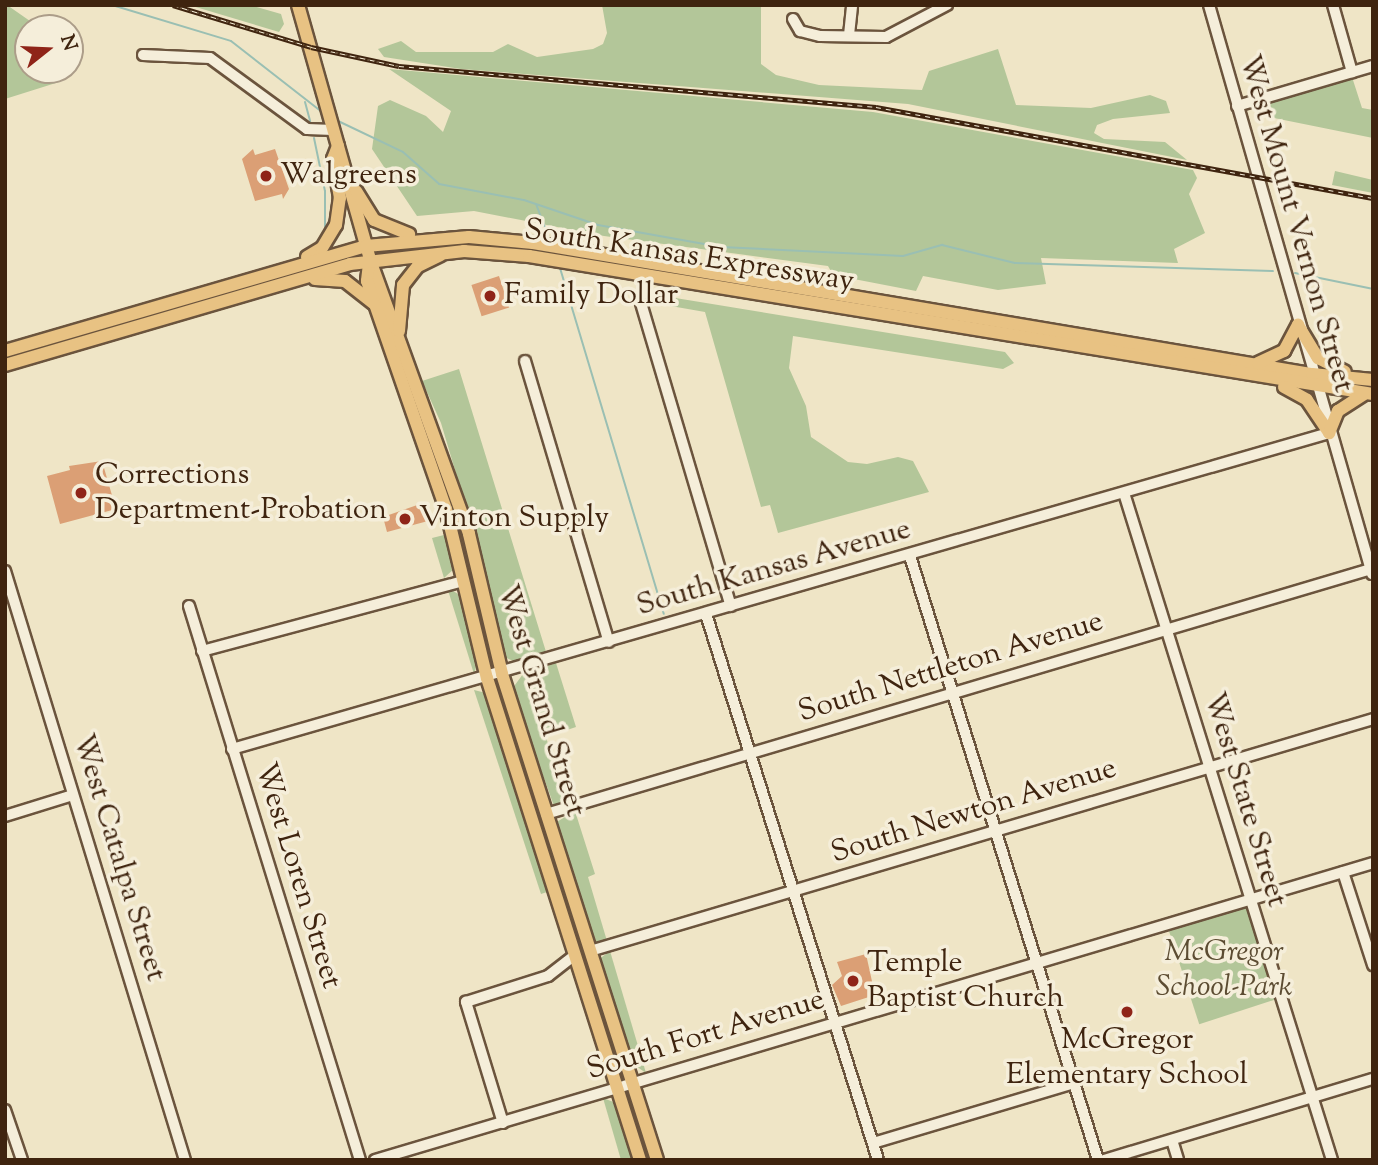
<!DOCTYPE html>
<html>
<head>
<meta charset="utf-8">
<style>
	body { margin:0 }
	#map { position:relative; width:1378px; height:1165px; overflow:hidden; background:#efe5c6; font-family:"Sorts Mill Goudy",serif }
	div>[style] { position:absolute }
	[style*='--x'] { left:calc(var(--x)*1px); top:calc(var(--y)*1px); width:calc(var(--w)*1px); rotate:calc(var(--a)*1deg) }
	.green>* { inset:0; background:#b3c699; transform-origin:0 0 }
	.stream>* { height:2px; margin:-1px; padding:0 1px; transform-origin:1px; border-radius:1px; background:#9abfb3 }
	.building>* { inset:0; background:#db9f75; transform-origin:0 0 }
	.roads { filter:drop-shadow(2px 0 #6b543d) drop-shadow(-2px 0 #6b543d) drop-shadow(0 2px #6b543d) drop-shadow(0 -2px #6b543d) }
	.minor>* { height:10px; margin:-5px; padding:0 5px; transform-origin:5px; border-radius:5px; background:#f5eeda }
	.major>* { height:12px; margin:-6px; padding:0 6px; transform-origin:6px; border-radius:6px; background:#e8c283 }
	.rail>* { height:4.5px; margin-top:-2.25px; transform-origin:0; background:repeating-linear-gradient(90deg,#f5eeda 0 5px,#3f240f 0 10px); box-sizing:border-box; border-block:2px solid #3f240f }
	.dots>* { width:19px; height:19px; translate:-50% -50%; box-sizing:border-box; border:4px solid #f5eeda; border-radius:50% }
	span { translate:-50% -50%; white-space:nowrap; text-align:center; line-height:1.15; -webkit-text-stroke:7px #f5eeda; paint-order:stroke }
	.poi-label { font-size:30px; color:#3f240f }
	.left { translate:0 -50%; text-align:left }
	.street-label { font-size:30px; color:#3f240f }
	.park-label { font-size:30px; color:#5c4c32; font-style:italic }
	.frame { position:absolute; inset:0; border:7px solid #3f240f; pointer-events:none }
	.north { position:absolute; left:14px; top:14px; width:70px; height:70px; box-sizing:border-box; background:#f5eeda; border:2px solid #ac9d89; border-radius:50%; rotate:72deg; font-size:19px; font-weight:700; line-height:28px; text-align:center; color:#3f240f }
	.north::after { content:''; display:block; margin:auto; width:24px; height:32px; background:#8f2418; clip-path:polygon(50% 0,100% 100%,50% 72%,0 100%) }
</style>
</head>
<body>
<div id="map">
	<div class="green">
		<i style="clip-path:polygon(7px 5px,40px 28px,28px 28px,28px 70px,55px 70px,59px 82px,5px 99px)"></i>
		<i style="clip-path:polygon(189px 5px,250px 5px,281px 14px,284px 24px,279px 32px)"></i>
		<i style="clip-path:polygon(602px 5px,761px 5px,761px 64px,776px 75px,819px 85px,922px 90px,929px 71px,998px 49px,1016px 105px,1091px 108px,1150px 95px,1166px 101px,1170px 113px,1113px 119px,1097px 125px,1094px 133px,1104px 139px,1165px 142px,1187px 160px,908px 104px,461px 69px,384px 57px,378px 49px,401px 41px,416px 52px,493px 52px,508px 44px,537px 57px,593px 49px,603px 44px,607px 33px)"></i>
		<i style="clip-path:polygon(389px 69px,873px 112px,1193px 170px,1197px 178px,1189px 194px,1205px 233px,1174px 249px,1178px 263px,1041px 258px,1046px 284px,998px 290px,923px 276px,916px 291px,833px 275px,828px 266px,604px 236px,474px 211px,417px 216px,372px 149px,378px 106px,390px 100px,426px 116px,443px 132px,451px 111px)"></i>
		<i style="clip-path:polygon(1352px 77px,1362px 108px,1373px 110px,1373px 138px,1274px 118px,1268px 100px)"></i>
		<i style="clip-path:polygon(1335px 171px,1373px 180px,1373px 193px,1332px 185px)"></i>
		<i style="clip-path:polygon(651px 294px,1005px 352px,1014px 363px,1003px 369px,793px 336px,789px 368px,806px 406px,811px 437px,848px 462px,867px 464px,898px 457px,913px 461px,929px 492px,778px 533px,770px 505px,761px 507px,705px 312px,648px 302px)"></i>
		<i style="clip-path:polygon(459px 369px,547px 655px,516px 662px,504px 657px,472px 527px,441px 423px,422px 381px)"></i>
		<i style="clip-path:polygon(448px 534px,455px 568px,444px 578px,432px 538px)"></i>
		<i style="clip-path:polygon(447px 587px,458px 594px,478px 661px,474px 674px)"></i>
		<i style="clip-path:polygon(556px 663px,576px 727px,546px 737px,566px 804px,554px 806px,512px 689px,523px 674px)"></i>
		<i style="clip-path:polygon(474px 690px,486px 693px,547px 892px,541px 894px)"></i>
		<i style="clip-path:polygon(575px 811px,595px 874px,588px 877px,607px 941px,601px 943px,592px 941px,555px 823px)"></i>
		<i style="left:1246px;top:906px;width:98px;height:81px;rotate:72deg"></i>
		<i style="clip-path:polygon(610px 951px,646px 1073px,630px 1062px,598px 960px)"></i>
		<i style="clip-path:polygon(603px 1098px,616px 1103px,636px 1160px,621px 1160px)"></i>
	</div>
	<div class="stream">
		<i style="--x:112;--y:5;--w:124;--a:16.8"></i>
		<i style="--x:231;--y:41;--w:115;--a:38"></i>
		<i style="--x:305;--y:102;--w:20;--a:75"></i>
		<i style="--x:336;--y:120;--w:74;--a:25.5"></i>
		<i style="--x:403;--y:152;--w:48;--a:41.6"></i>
		<i style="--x:439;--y:184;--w:86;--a:10.7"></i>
		<i style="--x:524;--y:200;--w:78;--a:18.7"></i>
		<i style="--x:598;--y:225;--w:125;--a:10.1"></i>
		<i style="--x:721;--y:247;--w:182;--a:2.8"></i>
		<i style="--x:903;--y:256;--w:41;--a:-15.8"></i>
		<i style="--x:942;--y:245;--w:75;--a:13.9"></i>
		<i style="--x:1015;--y:263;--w:258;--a:1.8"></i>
		<i style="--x:314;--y:138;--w:54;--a:78.3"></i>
		<i style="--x:325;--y:191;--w:40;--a:90"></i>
		<i style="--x:536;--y:204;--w:34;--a:69"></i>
		<i style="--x:560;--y:268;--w:361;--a:73.3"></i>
		<i style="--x:1295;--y:273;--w:80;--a:11.6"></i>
	</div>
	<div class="building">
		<i style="clip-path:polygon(253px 149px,255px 155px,275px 149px,289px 189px,283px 199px,282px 194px,255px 201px,242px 159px)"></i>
		<i style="left:499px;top:276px;width:33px;height:29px;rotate:72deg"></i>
		<i style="clip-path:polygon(102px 461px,116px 509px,60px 524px,47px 476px,70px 470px,69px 466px)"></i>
		<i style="clip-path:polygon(423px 503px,428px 521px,387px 532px,383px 517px)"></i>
		<i style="clip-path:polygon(866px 954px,875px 995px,841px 1006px,832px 985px,842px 976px,837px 962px)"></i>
	</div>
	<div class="roads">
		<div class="minor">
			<i style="--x:1209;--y:5;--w:592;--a:74.01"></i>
			<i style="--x:1333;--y:5;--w:70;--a:74.2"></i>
			<i style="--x:793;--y:19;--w:14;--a:60"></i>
			<i style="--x:800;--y:31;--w:21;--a:14"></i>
			<i style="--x:820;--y:36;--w:66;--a:0.9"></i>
			<i style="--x:886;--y:37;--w:69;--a:-27.7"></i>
			<i style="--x:849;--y:35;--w:30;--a:-84"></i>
			<i style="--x:143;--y:55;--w:67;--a:2.6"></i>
			<i style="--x:210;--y:58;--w:120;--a:36.2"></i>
			<i style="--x:307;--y:129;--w:26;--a:2"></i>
			<i style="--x:1237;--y:106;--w:142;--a:-16.4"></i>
			<i style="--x:641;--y:303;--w:316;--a:73.5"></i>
			<i style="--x:525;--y:361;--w:293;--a:73.4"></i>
			<i style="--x:1124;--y:493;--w:699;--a:72.68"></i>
			<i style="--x:910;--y:556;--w:633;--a:72.71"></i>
			<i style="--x:5;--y:571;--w:616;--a:73.01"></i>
			<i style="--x:189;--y:606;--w:580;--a:72.85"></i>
			<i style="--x:706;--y:614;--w:572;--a:72.51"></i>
			<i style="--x:202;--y:651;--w:267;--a:-15"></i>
			<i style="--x:232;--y:749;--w:1142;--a:-16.07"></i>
			<i style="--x:546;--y:814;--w:861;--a:-16.54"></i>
			<i style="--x:5;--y:816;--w:71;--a:-17.2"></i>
			<i style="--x:1343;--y:872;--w:98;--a:72.1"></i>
			<i style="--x:590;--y:951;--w:817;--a:-16.5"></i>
			<i style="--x:5;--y:1110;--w:53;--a:71.2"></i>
			<i style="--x:503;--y:1123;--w:127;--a:-107"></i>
			<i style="--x:466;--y:1002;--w:86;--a:-17.6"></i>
			<i style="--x:548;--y:976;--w:34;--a:-38"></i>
			<i style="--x:1172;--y:1140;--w:21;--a:73"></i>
			<i style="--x:873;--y:1143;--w:210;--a:-16.6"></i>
			<i style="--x:375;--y:1160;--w:1041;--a:-16.57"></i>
			<i style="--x:1104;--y:1160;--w:281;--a:-16.8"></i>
		</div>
		<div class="major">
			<i style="--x:298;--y:5;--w:265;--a:74.2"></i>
			<i style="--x:370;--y:260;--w:291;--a:70.1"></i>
			<i style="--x:469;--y:534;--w:144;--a:76.7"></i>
			<i style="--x:502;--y:674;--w:510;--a:72.31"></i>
			<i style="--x:356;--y:191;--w:34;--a:58"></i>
			<i style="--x:374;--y:220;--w:38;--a:22"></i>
			<i style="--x:307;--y:257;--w:17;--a:-31"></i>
			<i style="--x:322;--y:248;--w:27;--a:-59"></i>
			<i style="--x:336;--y:225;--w:27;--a:-82"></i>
			<i style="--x:340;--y:198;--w:40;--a:-100"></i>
			<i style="--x:333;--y:159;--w:14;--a:-69"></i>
			<i style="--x:369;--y:264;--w:17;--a:97"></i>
			<i style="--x:367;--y:281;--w:241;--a:70.9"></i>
			<i style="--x:446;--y:509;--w:174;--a:76.4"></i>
			<i style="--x:487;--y:678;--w:506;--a:72.39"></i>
			<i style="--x:315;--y:279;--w:30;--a:4"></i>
			<i style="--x:345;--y:281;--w:36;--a:38"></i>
			<i style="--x:1298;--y:325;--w:39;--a:59"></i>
			<i style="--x:1318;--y:358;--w:30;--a:27"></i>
			<i style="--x:399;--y:331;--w:46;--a:-85"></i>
			<i style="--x:403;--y:285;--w:24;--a:-52"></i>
			<i style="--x:418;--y:266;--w:25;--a:-26"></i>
			<i style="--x:5;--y:351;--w:376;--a:-16.2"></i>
			<i style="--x:366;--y:246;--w:103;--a:-5"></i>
			<i style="--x:469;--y:237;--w:64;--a:5.4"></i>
			<i style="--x:533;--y:243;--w:790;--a:9.55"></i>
			<i style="--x:1312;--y:374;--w:61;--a:5.6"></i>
			<i style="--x:1258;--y:363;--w:29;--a:-25"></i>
			<i style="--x:1284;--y:351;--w:30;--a:-62"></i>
			<i style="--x:5;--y:365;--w:359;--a:-16.3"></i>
			<i style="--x:350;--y:264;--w:115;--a:-6.5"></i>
			<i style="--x:464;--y:251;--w:65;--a:4.4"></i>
			<i style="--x:529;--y:256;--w:855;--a:9.29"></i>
			<i style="--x:1284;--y:387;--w:26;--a:29"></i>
			<i style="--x:1307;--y:400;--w:40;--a:56"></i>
			<i style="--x:1329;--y:433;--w:24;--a:-68"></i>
			<i style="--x:1338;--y:411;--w:31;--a:-33"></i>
		</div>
	</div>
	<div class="rail">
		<i style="--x:173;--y:5;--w:144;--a:16.9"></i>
		<i style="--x:311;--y:47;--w:90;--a:12.2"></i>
		<i style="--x:399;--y:66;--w:479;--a:4.9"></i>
		<i style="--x:876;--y:107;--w:505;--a:10.38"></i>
	</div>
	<div class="dots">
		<i style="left:266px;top:176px;background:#8f2418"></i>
		<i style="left:490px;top:296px;background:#8f2418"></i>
		<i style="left:81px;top:493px;background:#8f2418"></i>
		<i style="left:405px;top:519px;background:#8f2418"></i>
		<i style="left:853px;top:981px;background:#8f2418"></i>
		<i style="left:1127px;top:1012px;background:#8f2418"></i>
	</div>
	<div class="poi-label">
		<span class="left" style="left:280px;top:176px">Walgreens</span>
		<span class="left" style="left:504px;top:296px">Family Dollar</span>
		<span class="left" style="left:95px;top:493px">Corrections<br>Department-Probation</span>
		<span class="left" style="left:419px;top:519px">Vinton Supply</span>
		<span class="left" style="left:867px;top:981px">Temple<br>Baptist Church</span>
		<span style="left:1127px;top:1058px">McGregor<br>Elementary School</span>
	</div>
	<div class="street-label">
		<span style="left:1295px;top:224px;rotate:74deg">West Mount Vernon Street</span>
		<span style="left:689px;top:257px;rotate:9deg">South Kansas Expressway</span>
		<span style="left:774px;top:569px;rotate:-16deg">South Kansas Avenue</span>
		<span style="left:951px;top:668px;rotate:-17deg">South Nettleton Avenue</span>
		<span style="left:540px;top:701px;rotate:73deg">West Grand Street</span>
		<span style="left:1244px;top:800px;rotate:73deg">West State Street</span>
		<span style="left:974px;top:812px;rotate:-17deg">South Newton Avenue</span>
		<span style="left:118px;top:858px;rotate:73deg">West Catalpa Street</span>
		<span style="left:297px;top:876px;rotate:73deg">West Loren Street</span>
		<span style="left:706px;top:1036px;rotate:-17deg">South Fort Avenue</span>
	</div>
	<div class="park-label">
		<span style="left:1224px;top:970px">McGregor<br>School-Park</span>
	</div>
	<div class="frame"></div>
	<div class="north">N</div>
</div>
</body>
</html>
